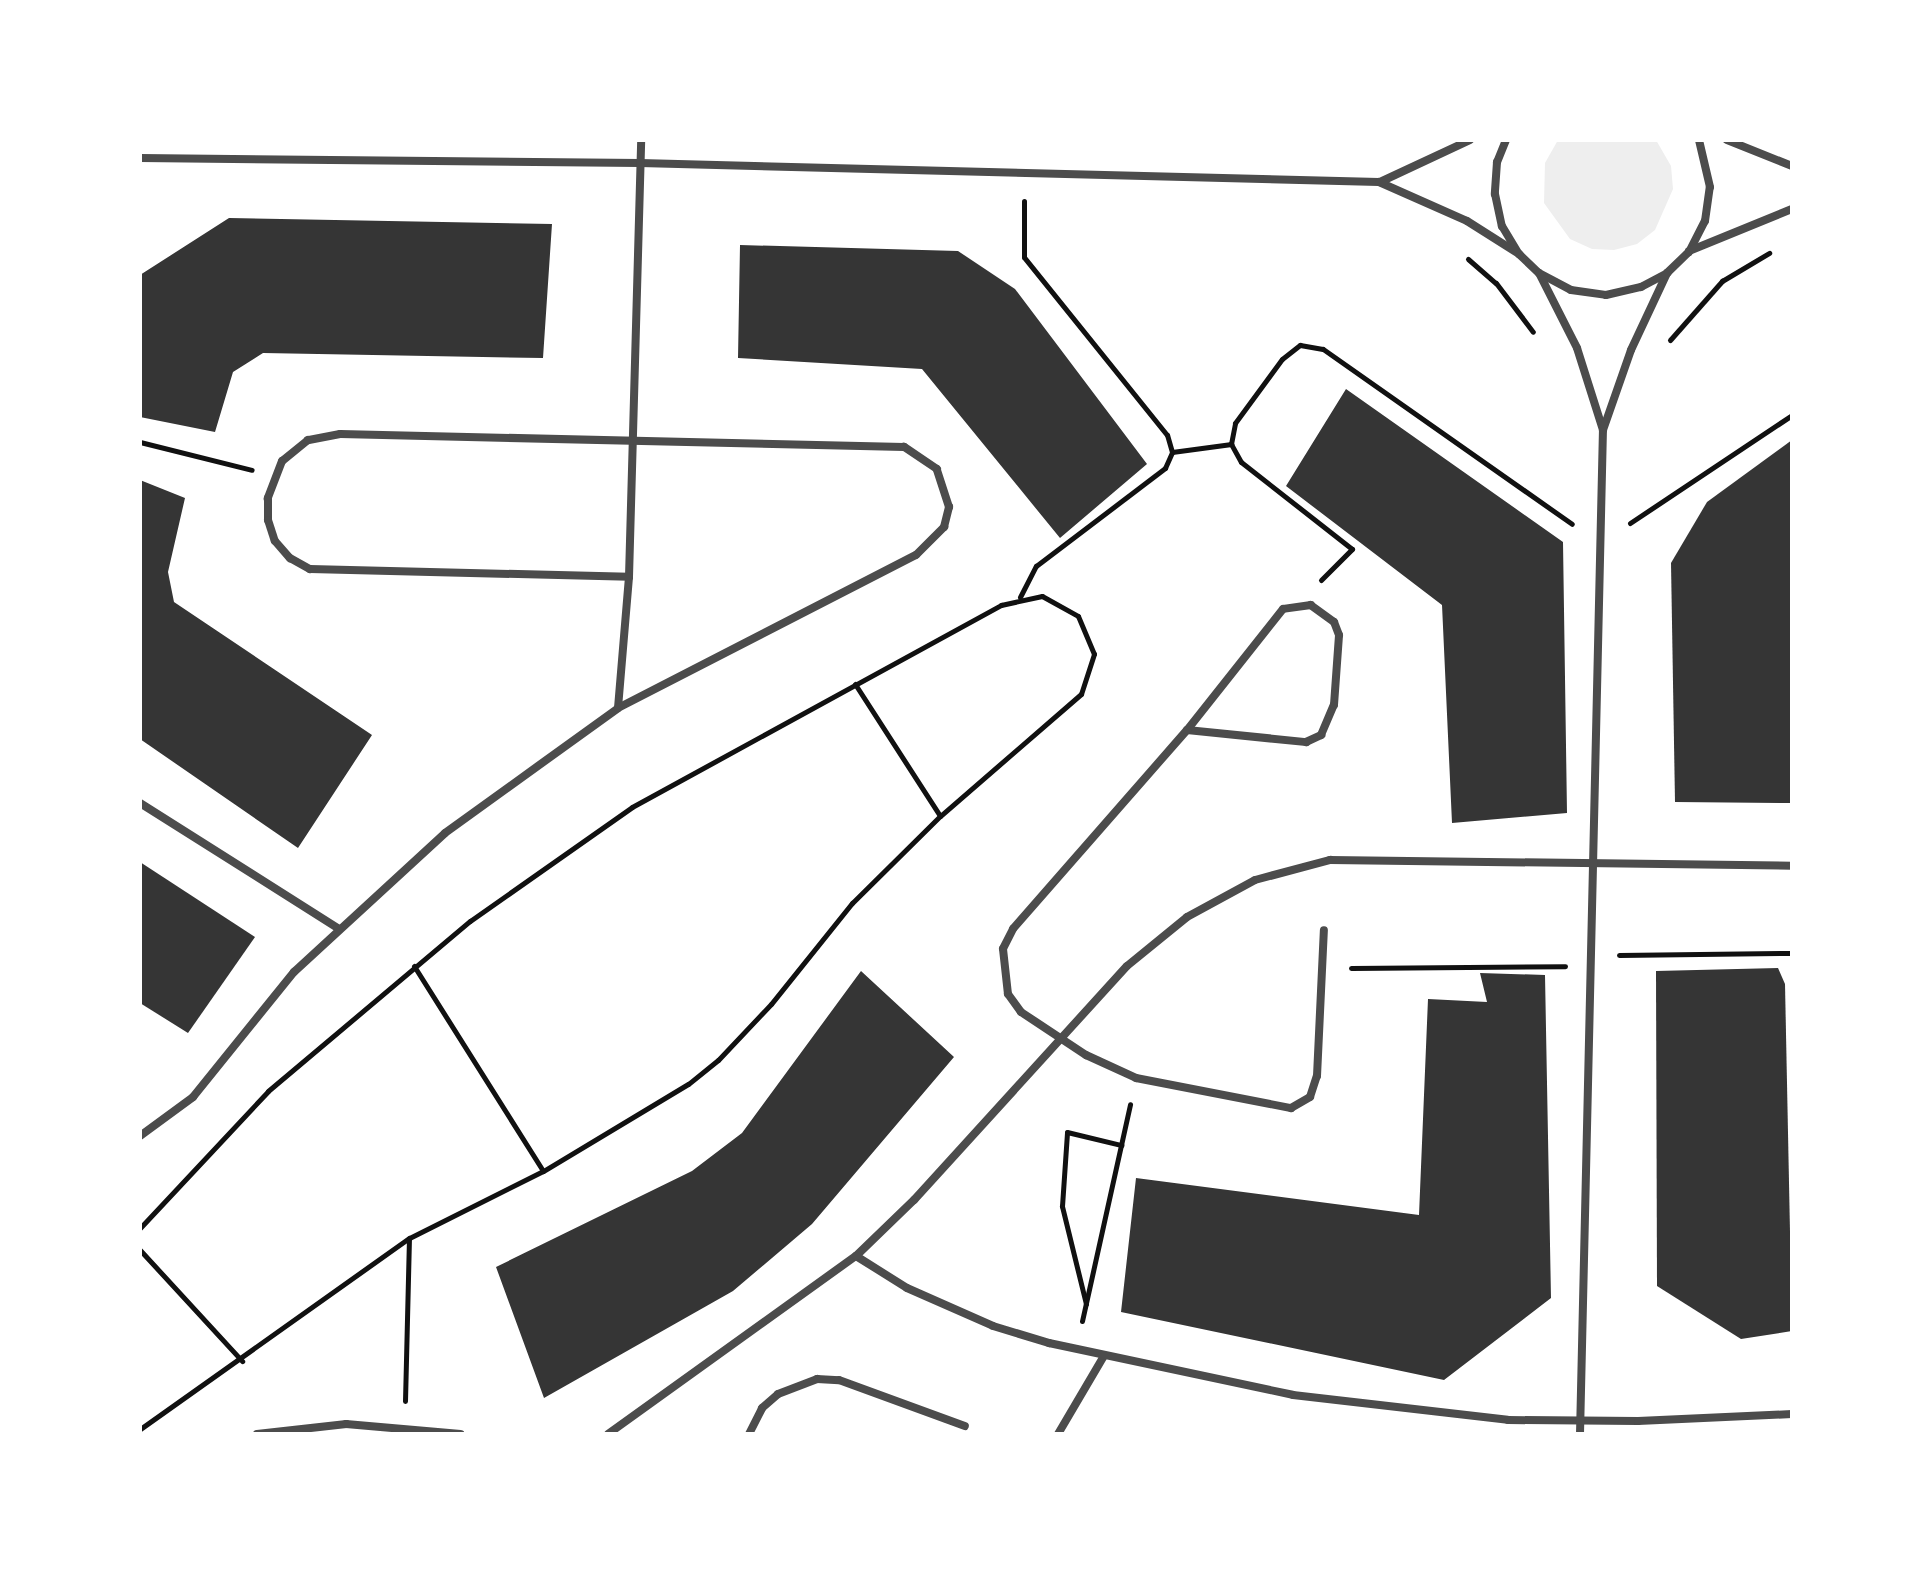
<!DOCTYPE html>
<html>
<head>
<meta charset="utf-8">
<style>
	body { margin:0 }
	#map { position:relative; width:1932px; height:1574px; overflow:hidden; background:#fff; font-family:"Public Sans",sans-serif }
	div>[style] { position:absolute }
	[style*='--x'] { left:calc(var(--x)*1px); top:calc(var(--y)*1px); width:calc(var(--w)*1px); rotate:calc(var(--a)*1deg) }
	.green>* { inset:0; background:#eee }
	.building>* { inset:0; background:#353535 }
	.path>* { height:5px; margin:-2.5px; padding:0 2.5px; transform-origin:2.5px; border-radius:2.5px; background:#111 }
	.minor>* { height:8px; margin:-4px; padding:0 4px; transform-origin:4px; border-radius:4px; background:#4c4c4c }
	span { translate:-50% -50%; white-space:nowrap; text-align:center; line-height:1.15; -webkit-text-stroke:8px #fff; paint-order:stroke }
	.frame { position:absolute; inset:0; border:142px solid #fff; pointer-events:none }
</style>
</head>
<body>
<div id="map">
	<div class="green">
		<i style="clip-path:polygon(1558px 140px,1656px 140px,1671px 166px,1673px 189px,1655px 230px,1637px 244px,1614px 250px,1592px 249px,1570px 239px,1544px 203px,1545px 163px)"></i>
	</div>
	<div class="building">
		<i style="clip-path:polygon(229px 218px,552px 224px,543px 358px,263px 353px,233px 372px,215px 432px,140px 417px,140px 275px)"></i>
		<i style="clip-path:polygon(740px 245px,958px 251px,1015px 289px,1147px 464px,1060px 538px,922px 369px,738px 358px)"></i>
		<i style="clip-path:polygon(1346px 389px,1563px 542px,1567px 813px,1452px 823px,1442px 605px,1286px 486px)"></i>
		<i style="clip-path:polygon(1792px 440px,1792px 803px,1675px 802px,1671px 563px,1707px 502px)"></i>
		<i style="clip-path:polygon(140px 480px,185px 498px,168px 572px,174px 602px,372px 735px,298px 848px,140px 739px)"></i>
		<i style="clip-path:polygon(140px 862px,255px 937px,188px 1033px,140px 1003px)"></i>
		<i style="clip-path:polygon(1778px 968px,1785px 984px,1792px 1331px,1741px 1339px,1657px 1286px,1656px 971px)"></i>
		<i style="clip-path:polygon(861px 971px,954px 1057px,812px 1224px,733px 1291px,544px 1398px,496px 1267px,692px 1171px,742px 1133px)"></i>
		<i style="clip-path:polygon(1480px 973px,1545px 975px,1551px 1298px,1444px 1380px,1121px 1312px,1136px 1178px,1419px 1215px,1428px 999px,1487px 1002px)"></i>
	</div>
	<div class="path">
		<i style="--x:1468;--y:259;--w:37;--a:41"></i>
		<i style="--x:1496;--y:283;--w:61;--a:52.9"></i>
		<i style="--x:1670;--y:340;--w:79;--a:-48.6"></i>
		<i style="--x:1722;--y:281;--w:55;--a:-30.8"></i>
		<i style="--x:140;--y:442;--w:115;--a:14"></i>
		<i style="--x:1172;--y:452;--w:60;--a:-7.7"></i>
		<i style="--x:1630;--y:523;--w:195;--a:-33.7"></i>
		<i style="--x:1321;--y:580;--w:44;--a:-45"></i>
		<i style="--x:1352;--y:549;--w:141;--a:-141.9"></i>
		<i style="--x:1241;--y:462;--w:21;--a:-119"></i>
		<i style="--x:1231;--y:444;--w:21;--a:-79"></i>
		<i style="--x:1235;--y:423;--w:79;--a:-53.7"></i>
		<i style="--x:1282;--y:359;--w:23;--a:-38"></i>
		<i style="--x:1300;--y:345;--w:23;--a:10"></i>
		<i style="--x:1323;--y:349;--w:304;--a:35.1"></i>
		<i style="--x:1020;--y:597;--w:35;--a:-63"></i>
		<i style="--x:1036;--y:566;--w:162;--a:-37.2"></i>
		<i style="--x:1165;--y:468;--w:17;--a:-66"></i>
		<i style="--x:1172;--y:452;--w:18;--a:-106"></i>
		<i style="--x:1167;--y:435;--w:228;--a:-128.8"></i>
		<i style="--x:1024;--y:257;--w:56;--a:-90"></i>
		<i style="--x:855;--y:684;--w:157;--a:57.2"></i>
		<i style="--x:1619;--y:955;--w:173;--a:-0.7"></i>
		<i style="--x:414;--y:966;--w:242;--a:57.8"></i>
		<i style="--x:1351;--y:968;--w:214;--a:-0.5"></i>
		<i style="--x:140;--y:1228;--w:187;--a:-46.9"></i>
		<i style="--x:268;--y:1091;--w:264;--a:-40.1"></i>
		<i style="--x:470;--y:921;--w:198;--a:-35.1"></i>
		<i style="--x:632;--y:807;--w:421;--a:-28.7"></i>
		<i style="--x:1001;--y:605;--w:42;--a:-12.4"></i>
		<i style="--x:1042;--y:596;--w:41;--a:29.1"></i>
		<i style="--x:1078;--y:616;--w:41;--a:67.2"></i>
		<i style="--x:1094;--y:654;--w:42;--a:108"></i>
		<i style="--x:1081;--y:694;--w:186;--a:139.1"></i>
		<i style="--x:940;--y:816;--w:124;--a:135.3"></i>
		<i style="--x:852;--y:903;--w:129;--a:128.7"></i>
		<i style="--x:771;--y:1004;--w:77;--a:133.4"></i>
		<i style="--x:718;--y:1060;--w:38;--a:141"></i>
		<i style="--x:688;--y:1084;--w:169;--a:149"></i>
		<i style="--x:543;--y:1171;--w:150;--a:153.4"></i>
		<i style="--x:409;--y:1238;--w:330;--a:144.6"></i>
		<i style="--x:140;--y:1250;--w:151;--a:47.4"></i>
		<i style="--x:1086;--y:1304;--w:101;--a:-103.8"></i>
		<i style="--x:1062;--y:1206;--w:74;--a:-86.1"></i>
		<i style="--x:1067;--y:1132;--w:56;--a:13.5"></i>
		<i style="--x:1082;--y:1321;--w:222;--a:-77.5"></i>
		<i style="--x:405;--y:1401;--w:162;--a:-88.6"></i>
	</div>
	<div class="minor">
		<i style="--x:1506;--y:140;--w:24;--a:112"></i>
		<i style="--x:1497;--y:162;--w:32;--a:94"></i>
		<i style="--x:1495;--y:194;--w:33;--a:78"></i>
		<i style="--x:1502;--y:226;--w:33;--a:59"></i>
		<i style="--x:1519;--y:254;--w:28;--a:44"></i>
		<i style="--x:1539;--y:273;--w:36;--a:28"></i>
		<i style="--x:1571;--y:290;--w:35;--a:8"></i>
		<i style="--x:1606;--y:295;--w:36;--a:-13"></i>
		<i style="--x:1641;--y:287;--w:30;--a:-28"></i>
		<i style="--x:1667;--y:273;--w:30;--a:-44"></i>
		<i style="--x:1689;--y:252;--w:35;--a:-63"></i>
		<i style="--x:1705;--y:221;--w:34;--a:-82"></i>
		<i style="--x:1710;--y:187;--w:48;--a:-103.2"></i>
		<i style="--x:1727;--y:140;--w:70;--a:21.8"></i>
		<i style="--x:140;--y:158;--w:500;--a:0.57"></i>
		<i style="--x:640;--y:163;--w:739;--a:1.47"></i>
		<i style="--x:1379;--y:182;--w:96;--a:23.9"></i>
		<i style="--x:1467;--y:221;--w:62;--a:32.4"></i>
		<i style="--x:1380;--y:182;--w:99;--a:-25"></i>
		<i style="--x:1689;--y:251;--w:111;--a:-22.2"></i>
		<i style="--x:1539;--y:273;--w:84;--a:63.1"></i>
		<i style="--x:1577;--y:348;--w:86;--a:72.4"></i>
		<i style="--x:618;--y:708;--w:131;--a:-85.2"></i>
		<i style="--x:629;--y:577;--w:437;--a:-88.4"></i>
		<i style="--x:1187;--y:730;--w:120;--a:5.8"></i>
		<i style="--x:1306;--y:742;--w:17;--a:-25"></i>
		<i style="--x:1321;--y:735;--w:33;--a:-67"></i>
		<i style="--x:1334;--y:705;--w:70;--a:-85.9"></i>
		<i style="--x:1339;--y:635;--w:14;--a:-111"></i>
		<i style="--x:1334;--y:622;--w:29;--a:-144"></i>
		<i style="--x:1311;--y:605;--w:28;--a:172"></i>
		<i style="--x:1283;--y:609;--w:154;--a:128.4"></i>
		<i style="--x:1187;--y:730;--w:264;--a:131.2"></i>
		<i style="--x:1013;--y:929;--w:22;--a:117"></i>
		<i style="--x:1003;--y:949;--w:45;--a:83.7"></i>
		<i style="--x:1008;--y:994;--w:22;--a:54"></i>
		<i style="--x:1021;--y:1012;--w:78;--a:33.5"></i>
		<i style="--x:1086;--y:1055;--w:55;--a:24.7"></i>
		<i style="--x:1136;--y:1078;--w:158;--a:11"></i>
		<i style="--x:1291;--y:1108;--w:22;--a:-30"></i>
		<i style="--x:1310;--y:1097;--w:22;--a:-72"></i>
		<i style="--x:1317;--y:1076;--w:146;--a:-87.3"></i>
		<i style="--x:140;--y:803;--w:234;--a:32.3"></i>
		<i style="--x:140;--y:1136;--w:66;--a:-36.3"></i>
		<i style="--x:193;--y:1097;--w:161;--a:-51.1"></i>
		<i style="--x:294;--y:972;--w:205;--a:-42.6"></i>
		<i style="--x:445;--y:833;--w:213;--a:-35.8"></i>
		<i style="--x:618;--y:708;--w:335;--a:-27.2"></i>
		<i style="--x:916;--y:555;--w:40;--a:-45"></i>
		<i style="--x:944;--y:527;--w:21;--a:-76"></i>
		<i style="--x:949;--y:507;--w:40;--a:-108"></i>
		<i style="--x:937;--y:469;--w:40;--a:-146"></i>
		<i style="--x:904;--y:447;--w:564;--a:-178.68"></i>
		<i style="--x:340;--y:434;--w:33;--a:169"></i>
		<i style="--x:308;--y:440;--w:33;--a:141"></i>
		<i style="--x:282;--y:461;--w:40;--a:111"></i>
		<i style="--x:268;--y:498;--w:22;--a:90"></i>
		<i style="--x:268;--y:520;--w:22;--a:72"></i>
		<i style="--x:275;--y:541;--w:23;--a:49"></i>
		<i style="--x:290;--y:558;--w:23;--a:29"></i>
		<i style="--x:310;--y:569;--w:319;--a:1.4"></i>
		<i style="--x:856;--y:1256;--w:60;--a:32.1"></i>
		<i style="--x:907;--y:1288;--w:94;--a:23.8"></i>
		<i style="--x:993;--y:1326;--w:59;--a:16.9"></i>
		<i style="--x:1049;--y:1343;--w:249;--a:12"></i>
		<i style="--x:1293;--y:1395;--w:216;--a:6.6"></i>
		<i style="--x:1508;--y:1420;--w:130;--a:0.4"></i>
		<i style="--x:1638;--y:1421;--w:154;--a:-2.6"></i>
		<i style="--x:257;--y:1434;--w:90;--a:-6.4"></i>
		<i style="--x:346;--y:1424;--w:115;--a:5"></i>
		<i style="--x:608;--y:1434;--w:305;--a:-35.7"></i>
		<i style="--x:856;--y:1256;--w:81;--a:-44"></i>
		<i style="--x:914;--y:1200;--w:316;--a:-47.7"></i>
		<i style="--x:1127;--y:966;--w:77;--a:-39.2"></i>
		<i style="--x:1187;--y:917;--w:77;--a:-28.6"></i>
		<i style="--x:1255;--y:880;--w:78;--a:-14.9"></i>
		<i style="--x:1330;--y:860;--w:462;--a:0.7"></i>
		<i style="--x:749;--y:1434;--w:29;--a:-63"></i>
		<i style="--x:762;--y:1408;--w:21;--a:-41"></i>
		<i style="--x:778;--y:1394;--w:42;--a:-21"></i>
		<i style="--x:817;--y:1379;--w:22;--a:3"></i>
		<i style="--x:839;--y:1380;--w:134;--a:20.1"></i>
		<i style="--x:1058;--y:1434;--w:91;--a:-59.5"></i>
		<i style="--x:1580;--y:1434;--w:1004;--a:-88.69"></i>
		<i style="--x:1603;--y:430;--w:85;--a:-70.7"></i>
		<i style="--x:1631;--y:350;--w:85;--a:-64.9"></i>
	</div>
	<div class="frame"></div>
</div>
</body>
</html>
